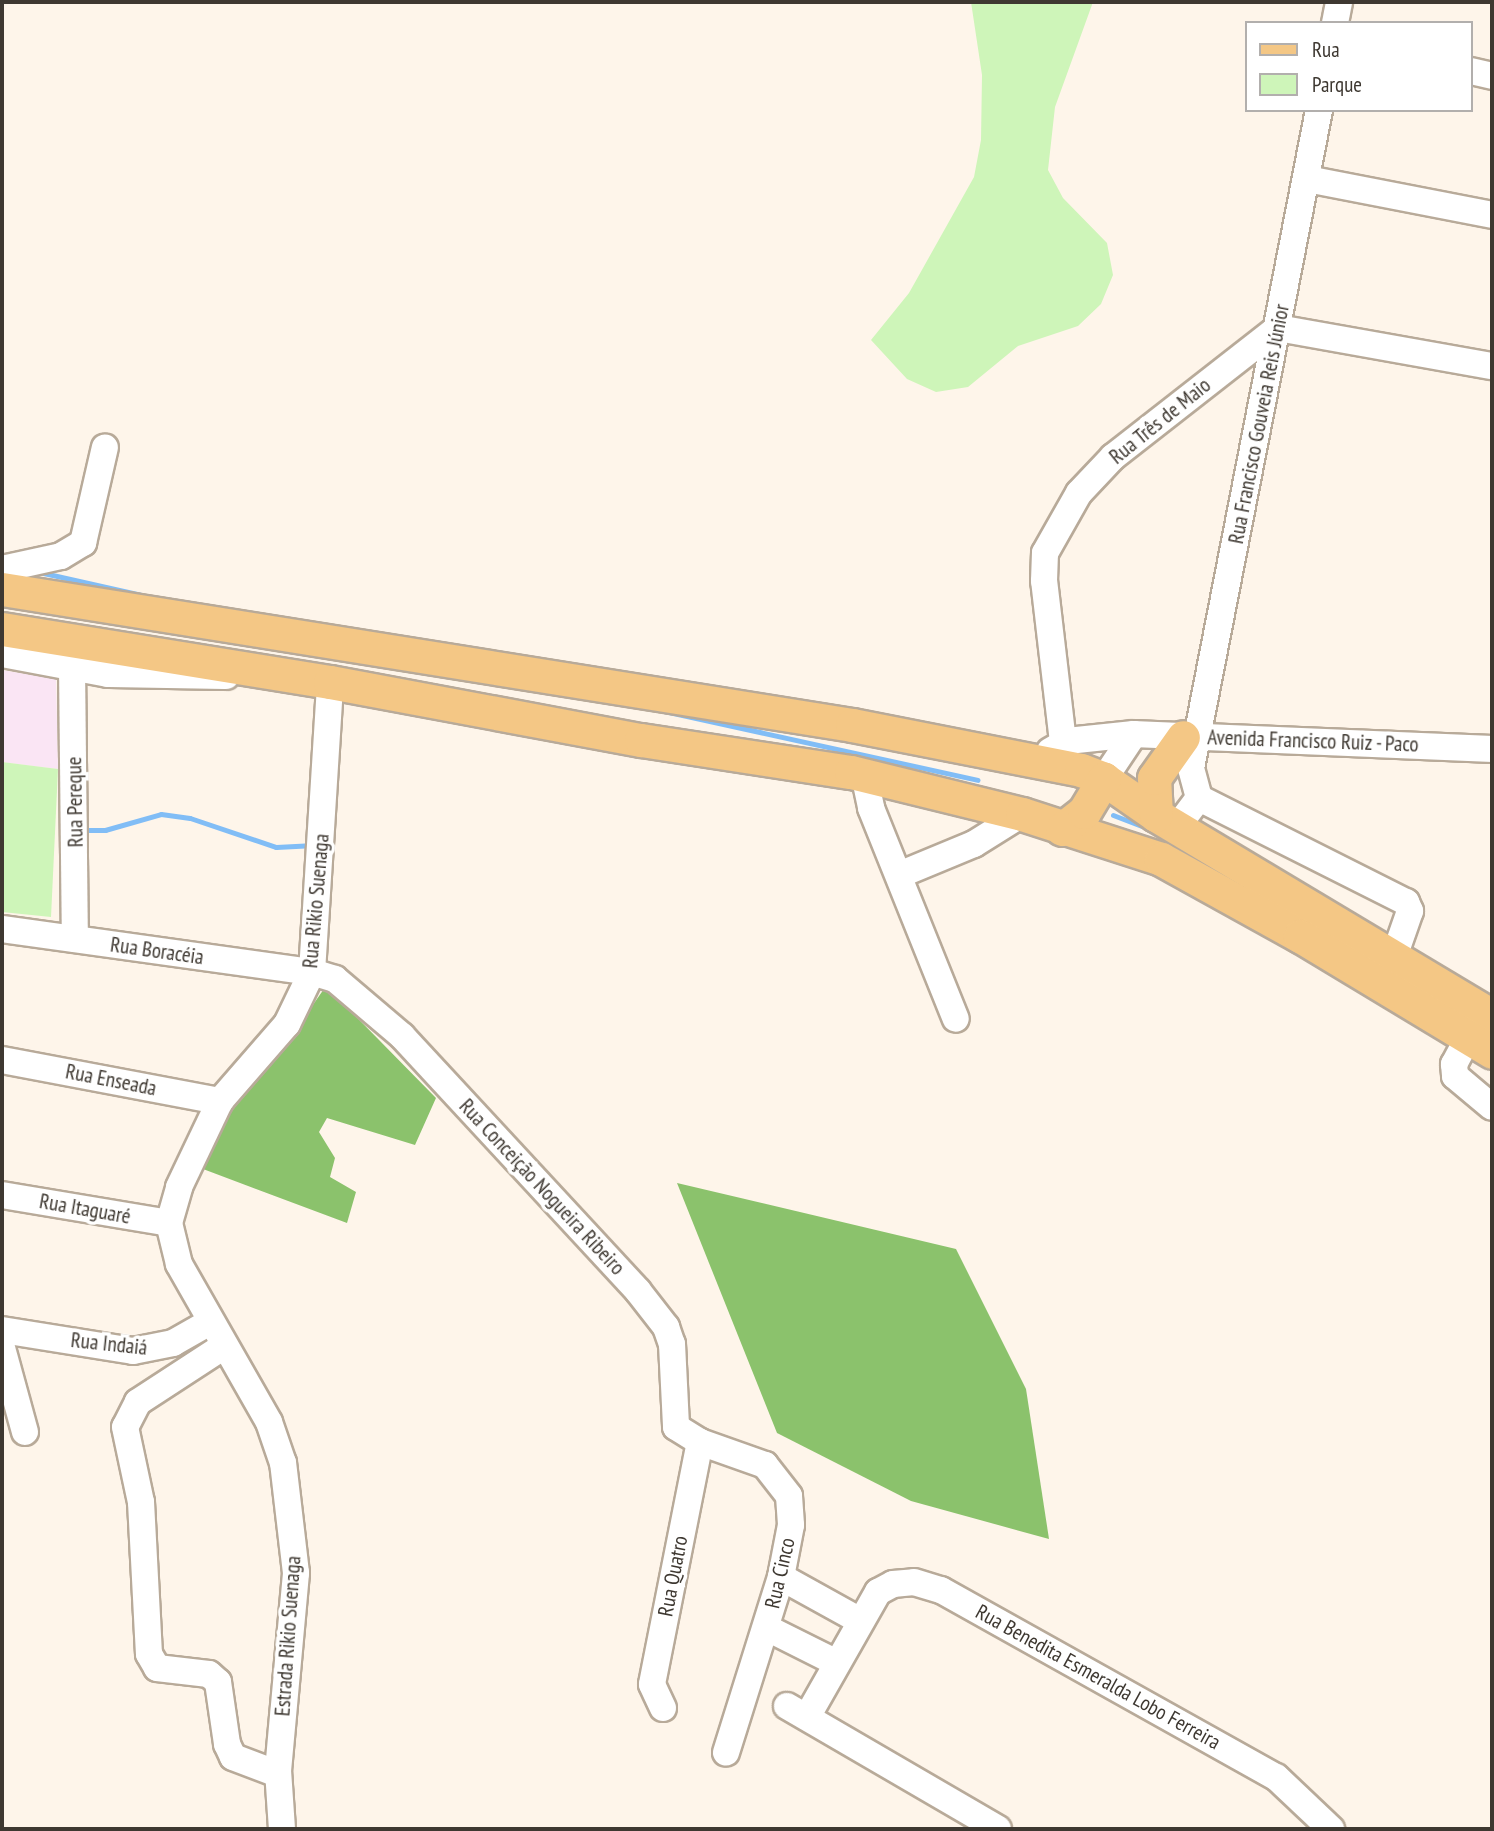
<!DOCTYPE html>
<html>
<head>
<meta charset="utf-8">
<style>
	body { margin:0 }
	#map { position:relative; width:1494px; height:1831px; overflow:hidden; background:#fef5ea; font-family:"PT Sans Narrow",sans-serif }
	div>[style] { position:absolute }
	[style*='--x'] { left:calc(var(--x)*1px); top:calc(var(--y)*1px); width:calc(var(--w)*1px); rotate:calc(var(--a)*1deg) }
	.education>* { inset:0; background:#fae5f4 }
	.green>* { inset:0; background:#cef5b9 }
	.forest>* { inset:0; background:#8bc26c }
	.stream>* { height:5px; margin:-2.5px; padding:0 2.5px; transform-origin:2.5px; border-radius:2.5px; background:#81bdf6 }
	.roads { filter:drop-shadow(2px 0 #b8aa99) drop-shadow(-2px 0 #b8aa99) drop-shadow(0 2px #b8aa99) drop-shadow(0 -2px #b8aa99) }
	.minor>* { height:26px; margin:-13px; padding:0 13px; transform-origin:13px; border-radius:13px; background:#fff }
	.major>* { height:33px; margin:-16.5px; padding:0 16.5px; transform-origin:16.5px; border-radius:16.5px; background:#f4c785 }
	span { translate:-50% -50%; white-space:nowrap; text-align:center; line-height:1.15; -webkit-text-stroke:7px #fff; paint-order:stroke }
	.street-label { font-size:21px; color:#3e3831 }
	.frame { position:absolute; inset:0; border:4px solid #3e3831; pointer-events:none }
	.legend { position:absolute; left:1245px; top:21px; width:228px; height:91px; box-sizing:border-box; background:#fff; border:2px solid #b2afad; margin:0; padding:9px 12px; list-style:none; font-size:21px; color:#3e3831 }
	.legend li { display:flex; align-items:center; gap:14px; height:35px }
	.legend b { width:35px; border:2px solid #b2afad }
</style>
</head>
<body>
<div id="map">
	<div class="education">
		<i style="clip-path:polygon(2px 670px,56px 679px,58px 769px,2px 762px)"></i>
	</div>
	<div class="green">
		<i style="clip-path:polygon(971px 2px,1093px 2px,1055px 107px,1048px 170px,1063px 198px,1107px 243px,1113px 275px,1101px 304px,1078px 326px,1018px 346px,968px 387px,936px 392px,907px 379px,871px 340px,909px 293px,974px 177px,981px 140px,982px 75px)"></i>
		<i style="clip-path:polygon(2px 762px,58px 769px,51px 917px,2px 912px)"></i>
	</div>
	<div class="forest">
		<i style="clip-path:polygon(326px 986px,436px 1098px,415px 1145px,327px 1118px,319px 1132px,335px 1158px,330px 1177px,356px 1192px,347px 1223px,203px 1169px,220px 1124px,241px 1092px,294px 1032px)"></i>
		<i style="clip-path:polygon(677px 1183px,956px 1249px,1026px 1389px,1049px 1539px,911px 1501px,777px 1433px)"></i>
	</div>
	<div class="stream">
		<i style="--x:39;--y:572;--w:106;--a:12.6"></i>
		<i style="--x:664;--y:711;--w:321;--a:12.4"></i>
		<i style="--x:1113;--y:815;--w:39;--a:21"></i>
		<i style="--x:84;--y:830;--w:21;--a:0"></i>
		<i style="--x:105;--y:830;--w:58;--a:-15.9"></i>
		<i style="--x:161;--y:814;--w:29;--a:8"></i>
		<i style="--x:190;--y:818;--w:91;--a:18.6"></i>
		<i style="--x:276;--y:847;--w:34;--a:-3"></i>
	</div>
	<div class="roads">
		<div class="minor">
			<i style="--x:1335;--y:23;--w:21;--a:-79"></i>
			<i style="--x:1471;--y:71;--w:22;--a:13"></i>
			<i style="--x:1307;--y:179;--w:188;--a:11"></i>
			<i style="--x:2;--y:569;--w:60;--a:-12.4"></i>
			<i style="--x:61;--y:556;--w:26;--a:-31"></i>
			<i style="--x:83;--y:543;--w:98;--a:-77.1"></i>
			<i style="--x:2;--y:654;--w:108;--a:10.7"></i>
			<i style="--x:108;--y:674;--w:118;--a:1"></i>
			<i style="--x:72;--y:665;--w:274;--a:89.4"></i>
			<i style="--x:1063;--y:742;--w:162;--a:-96.7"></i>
			<i style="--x:1044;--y:581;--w:28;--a:-88"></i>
			<i style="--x:1045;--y:553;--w:69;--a:-60.5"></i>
			<i style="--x:1079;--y:493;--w:50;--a:-46.6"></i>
			<i style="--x:1113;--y:457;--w:209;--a:-38"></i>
			<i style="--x:1278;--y:328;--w:217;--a:10.1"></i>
			<i style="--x:1050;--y:751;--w:20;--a:-30"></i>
			<i style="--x:1067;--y:741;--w:67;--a:-6"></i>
			<i style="--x:1134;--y:734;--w:358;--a:2.4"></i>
			<i style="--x:864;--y:774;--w:35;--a:78"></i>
			<i style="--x:871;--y:808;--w:227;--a:68.1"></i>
			<i style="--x:1104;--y:779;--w:54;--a:-56.3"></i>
			<i style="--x:1199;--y:798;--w:31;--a:-105"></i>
			<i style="--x:1191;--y:768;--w:670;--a:-78.99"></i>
			<i style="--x:1177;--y:827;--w:36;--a:-53"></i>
			<i style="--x:1199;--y:798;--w:232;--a:26.7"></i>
			<i style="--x:1406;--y:902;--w:10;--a:66"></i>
			<i style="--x:1410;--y:911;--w:49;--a:109.2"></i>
			<i style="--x:899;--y:875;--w:81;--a:-22.5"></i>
			<i style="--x:974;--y:844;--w:57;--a:-32"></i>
			<i style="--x:2;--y:929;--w:313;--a:7.9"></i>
			<i style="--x:312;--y:972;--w:24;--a:17"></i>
			<i style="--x:335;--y:979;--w:88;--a:40.4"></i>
			<i style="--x:402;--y:1036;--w:347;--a:47.2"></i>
			<i style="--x:638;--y:1291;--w:46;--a:52.1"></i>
			<i style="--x:666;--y:1327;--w:18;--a:71"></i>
			<i style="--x:672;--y:1344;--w:83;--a:87.2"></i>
			<i style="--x:676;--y:1427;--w:28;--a:32"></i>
			<i style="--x:700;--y:1442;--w:69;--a:19.5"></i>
			<i style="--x:765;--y:1465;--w:39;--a:52"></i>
			<i style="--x:789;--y:1496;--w:29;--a:86"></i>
			<i style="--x:791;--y:1525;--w:53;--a:100.9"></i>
			<i style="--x:781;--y:1577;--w:184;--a:107.4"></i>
			<i style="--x:1468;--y:1038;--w:30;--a:118"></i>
			<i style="--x:1454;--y:1064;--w:12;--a:85"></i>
			<i style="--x:1455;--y:1076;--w:48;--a:40"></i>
			<i style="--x:2;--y:1060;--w:222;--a:10.7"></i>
			<i style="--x:2;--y:1195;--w:169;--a:9.5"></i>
			<i style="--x:2;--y:1330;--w:133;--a:9.1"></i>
			<i style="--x:133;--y:1351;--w:41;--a:-11.3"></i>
			<i style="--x:173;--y:1343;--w:43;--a:-29.6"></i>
			<i style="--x:224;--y:1346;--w:103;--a:146.9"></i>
			<i style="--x:138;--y:1402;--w:28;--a:117"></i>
			<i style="--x:125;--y:1427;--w:77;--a:78"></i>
			<i style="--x:141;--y:1502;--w:152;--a:87"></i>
			<i style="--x:149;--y:1654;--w:16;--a:60"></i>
			<i style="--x:157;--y:1668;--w:52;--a:6.6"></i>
			<i style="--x:209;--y:1674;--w:12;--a:42"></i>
			<i style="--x:218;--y:1682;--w:63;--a:81.7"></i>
			<i style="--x:227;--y:1744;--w:14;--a:65"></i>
			<i style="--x:233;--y:1757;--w:48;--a:20.7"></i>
			<i style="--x:2;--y:1348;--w:87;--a:74.7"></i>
			<i style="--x:781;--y:1577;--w:89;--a:28.9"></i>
			<i style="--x:767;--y:1628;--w:78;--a:26.6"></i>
			<i style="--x:787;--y:1706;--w:244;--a:30.2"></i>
			<i style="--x:663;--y:1708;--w:26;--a:-115"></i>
			<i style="--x:652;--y:1684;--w:247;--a:-78.8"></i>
			<i style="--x:807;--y:1717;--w:144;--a:-60.4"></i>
			<i style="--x:878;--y:1592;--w:17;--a:-28"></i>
			<i style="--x:893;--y:1584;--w:21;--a:-5"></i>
			<i style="--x:914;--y:1582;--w:28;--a:17"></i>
			<i style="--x:941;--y:1590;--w:384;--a:29.2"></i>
			<i style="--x:1276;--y:1777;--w:76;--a:43.4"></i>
			<i style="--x:282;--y:1829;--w:58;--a:-93.9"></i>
			<i style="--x:278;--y:1771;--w:199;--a:-84.8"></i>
			<i style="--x:296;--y:1573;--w:111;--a:-96.7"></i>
			<i style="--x:283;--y:1463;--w:43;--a:-108.9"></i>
			<i style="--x:269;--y:1422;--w:182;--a:-119.7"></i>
			<i style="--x:179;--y:1264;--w:42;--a:-103.7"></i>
			<i style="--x:169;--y:1223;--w:37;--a:-74"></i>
			<i style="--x:179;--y:1187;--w:95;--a:-64.5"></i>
			<i style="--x:220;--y:1101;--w:102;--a:-49"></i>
			<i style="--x:287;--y:1024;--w:58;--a:-64.3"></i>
			<i style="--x:312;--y:972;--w:291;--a:-86.4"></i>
		</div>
		<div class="major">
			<i style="--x:2;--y:589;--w:861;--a:9.09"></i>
			<i style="--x:852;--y:725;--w:233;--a:11.1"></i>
			<i style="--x:1081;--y:770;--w:25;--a:21"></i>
			<i style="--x:1104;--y:779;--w:63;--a:34.7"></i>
			<i style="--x:1156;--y:815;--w:392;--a:30.9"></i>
			<i style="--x:2;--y:629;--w:332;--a:9.2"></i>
			<i style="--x:330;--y:682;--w:316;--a:10.6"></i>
			<i style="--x:641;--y:740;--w:212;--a:8.7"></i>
			<i style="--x:851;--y:772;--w:176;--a:13.8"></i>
			<i style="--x:1022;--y:814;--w:146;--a:17.9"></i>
			<i style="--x:1161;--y:859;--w:159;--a:29"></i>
			<i style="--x:1300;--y:936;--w:224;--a:31.1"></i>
			<i style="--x:1156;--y:815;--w:37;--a:-93"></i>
			<i style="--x:1154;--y:778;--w:50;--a:-54.7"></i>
			<i style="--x:1062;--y:829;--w:28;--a:-38"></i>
			<i style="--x:1084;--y:812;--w:39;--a:-59"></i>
		</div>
	</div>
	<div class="street-label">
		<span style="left:1160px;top:421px;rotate:-39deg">Rua Três de Maio</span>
		<span style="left:1259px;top:424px;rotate:-79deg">Rua Francisco Gouveia Reis Júnior</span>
		<span style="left:1313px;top:741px;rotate:2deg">Avenida Francisco Ruiz - Paco</span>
		<span style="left:75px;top:802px;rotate:-91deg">Rua Pereque</span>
		<span style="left:316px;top:901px;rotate:-85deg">Rua Rikio Suenaga</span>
		<span style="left:157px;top:951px;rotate:8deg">Rua Boracéia</span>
		<span style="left:111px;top:1080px;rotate:11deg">Rua Enseada</span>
		<span style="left:542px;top:1187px;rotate:47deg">Rua Conceição Nogueira Ribeiro</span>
		<span style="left:85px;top:1209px;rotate:10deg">Rua Itaguaré</span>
		<span style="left:109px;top:1344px;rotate:6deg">Rua Indaiá</span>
		<span style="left:780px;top:1573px;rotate:-77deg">Rua Cinco</span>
		<span style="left:673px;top:1576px;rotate:-79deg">Rua Quatro</span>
		<span style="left:288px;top:1636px;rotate:-86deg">Estrada Rikio Suenaga</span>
		<span style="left:1098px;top:1677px;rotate:29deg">Rua Benedita Esmeralda Lobo Ferreira</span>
	</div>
	<div class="frame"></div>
	<ul class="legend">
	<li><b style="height:9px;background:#f4c785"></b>Rua</li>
	<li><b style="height:19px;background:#cef5b9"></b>Parque</li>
	</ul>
</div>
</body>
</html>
